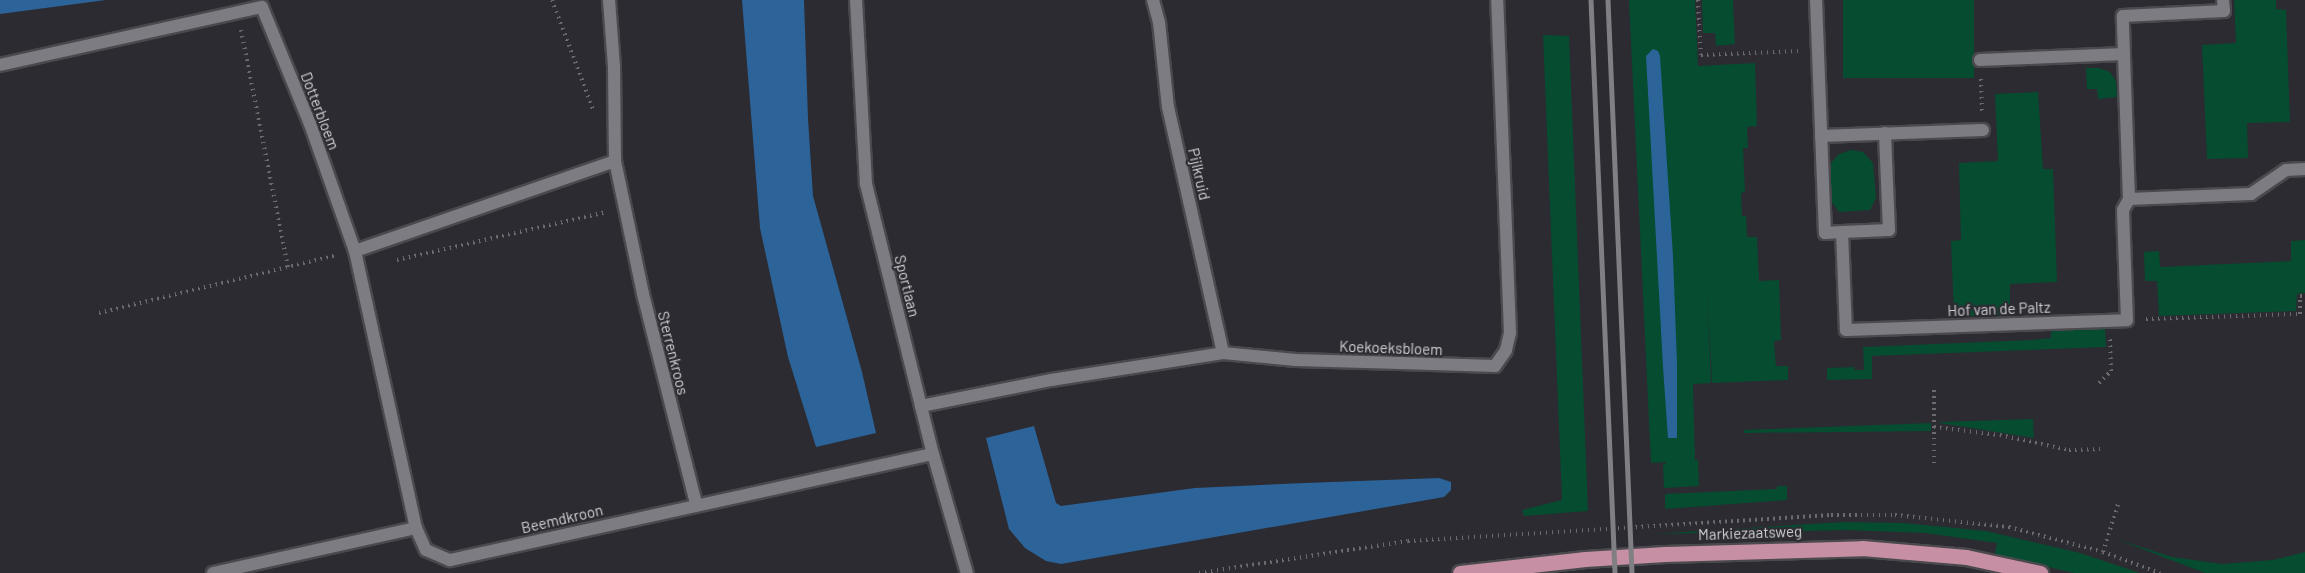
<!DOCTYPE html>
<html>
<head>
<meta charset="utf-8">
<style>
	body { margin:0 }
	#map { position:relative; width:2305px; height:573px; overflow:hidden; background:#2c2b31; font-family:Barlow,sans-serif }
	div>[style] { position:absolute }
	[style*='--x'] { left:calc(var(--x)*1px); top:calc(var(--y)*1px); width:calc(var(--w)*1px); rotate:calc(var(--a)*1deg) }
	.green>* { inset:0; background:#054c31; transform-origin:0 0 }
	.water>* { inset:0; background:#2c6399 }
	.path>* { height:4px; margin-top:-2px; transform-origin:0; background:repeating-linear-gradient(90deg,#6b6a6f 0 1.5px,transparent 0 6px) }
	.roads { filter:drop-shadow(2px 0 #4a494d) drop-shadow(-2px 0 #4a494d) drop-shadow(0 2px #4a494d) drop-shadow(0 -2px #4a494d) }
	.lane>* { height:12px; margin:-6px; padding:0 6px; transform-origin:6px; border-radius:6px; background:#7d7c83 }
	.street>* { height:12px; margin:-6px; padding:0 6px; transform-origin:6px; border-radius:6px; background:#7d7c83 }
	.primary>* { height:15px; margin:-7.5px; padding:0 7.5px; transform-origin:7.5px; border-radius:7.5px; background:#c78fa3 }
	.rail>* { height:4.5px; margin:-2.25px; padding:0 2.25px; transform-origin:2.25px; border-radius:2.25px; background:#807f84 }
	span { translate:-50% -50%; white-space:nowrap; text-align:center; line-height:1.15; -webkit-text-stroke:4.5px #2c2b31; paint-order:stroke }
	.street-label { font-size:15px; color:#d2d2d5 }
</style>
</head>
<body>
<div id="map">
	<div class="green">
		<i style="clip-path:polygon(1629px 0,1695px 0,1698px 66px,1755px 63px,1757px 126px,1747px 127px,1748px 148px,1743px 148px,1745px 192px,1741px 193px,1742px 216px,1746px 216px,1747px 237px,1757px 237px,1759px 281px,1779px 280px,1781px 340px,1774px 341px,1776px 366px,1788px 366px,1788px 380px,1712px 383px,1707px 286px,1711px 383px,1693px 384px,1695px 460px,1698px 460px,1699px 486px,1664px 488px,1663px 465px,1667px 462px,1651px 463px)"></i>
		<i style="clip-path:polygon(1702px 0,1733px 0,1735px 44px,1716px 46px,1715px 33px,1703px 33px)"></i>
		<i style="left:1843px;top:0;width:131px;height:78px"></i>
		<i style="clip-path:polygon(2234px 0,2276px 0,2276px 9px,2286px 10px,2290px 122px,2247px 123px,2248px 158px,2207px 159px,2202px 45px,2236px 43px)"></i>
		<i style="clip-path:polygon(1543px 35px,1569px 36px,1588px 511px,1524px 516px,1522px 510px,1562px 500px)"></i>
		<i style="clip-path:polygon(2086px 68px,2099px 68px,2110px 72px,2116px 81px,2117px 97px,2098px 99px,2097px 89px,2087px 89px)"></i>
		<i style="clip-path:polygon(2038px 92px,2043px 169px,2053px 169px,2057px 282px,2010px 284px,2010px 314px,1954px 317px,1951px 241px,1961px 240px,1959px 163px,1998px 161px,1995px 94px)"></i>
		<i style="clip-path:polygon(1851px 150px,1863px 152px,1873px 163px,1876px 198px,1870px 210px,1839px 212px,1831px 201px,1831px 163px,1839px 154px)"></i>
		<i style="clip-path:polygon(2305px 240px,2305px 293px,2297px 294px,2296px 311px,2159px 316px,2157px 281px,2145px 281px,2144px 252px,2159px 251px,2160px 267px,2291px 261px,2291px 241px)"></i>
		<i style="clip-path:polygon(2105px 328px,2106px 347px,1872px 356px,1872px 379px,1827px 380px,1827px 368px,1854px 367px,1855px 370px,1864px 370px,1863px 347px,2032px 340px,2051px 338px,2051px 329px)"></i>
		<i style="clip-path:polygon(2033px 419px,2034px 438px,1940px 423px,1940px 422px)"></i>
		<i style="clip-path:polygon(1931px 423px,1931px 431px,1744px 433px,1744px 430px)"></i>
		<i style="clip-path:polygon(1777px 486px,1787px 486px,1787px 500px,1665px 509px,1665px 494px,1777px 489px)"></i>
		<i style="clip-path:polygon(1843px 522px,1904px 523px,1986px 531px,2080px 553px,2140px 573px,2074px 573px,1995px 554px,1997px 543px,1925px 533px,1845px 530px,1653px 534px)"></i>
		<i style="clip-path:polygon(2116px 539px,2172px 557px,2222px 564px,2273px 560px,2305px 552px,2305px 573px,2205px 573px)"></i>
	</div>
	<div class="water">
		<i style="clip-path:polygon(0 0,106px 0,0 14px)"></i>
		<i style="clip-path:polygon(742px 0,804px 0,808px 119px,813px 196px,862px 372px,876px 433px,816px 447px,788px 357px,760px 228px)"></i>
		<i style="clip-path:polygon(1653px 49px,1658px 51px,1660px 56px,1673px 256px,1677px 363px,1677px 438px,1668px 438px,1663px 367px,1646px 56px)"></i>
		<i style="clip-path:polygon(1034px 426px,1056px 503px,1061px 506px,1195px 488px,1305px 483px,1439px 478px,1451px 482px,1451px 490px,1444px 497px,1061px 564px,1046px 561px,1025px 548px,1009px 529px,986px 438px)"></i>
	</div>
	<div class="path">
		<i style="--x:552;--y:0;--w:116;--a:69.4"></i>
		<i style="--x:1698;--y:0;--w:55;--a:86.9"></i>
		<i style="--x:1701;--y:55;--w:97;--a:-2.4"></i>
		<i style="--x:241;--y:30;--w:242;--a:78.8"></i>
		<i style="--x:1981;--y:79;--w:32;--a:88"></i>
		<i style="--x:397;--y:260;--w:214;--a:-12.9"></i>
		<i style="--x:99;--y:313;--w:245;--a:-13.7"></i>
		<i style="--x:2146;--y:319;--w:154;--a:-1.9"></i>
		<i style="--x:2300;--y:314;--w:18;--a:-90"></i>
		<i style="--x:2300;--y:296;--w:5;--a:0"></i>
		<i style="--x:2099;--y:383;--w:17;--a:-45"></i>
		<i style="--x:2111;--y:371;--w:32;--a:-92"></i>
		<i style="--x:1934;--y:390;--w:76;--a:90"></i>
		<i style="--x:1934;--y:427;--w:66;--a:6.9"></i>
		<i style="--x:2000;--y:435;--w:71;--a:12.3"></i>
		<i style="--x:2069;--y:450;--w:31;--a:-2"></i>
		<i style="--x:2103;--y:552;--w:50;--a:-72.6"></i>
		<i style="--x:1199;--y:573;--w:211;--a:-8.7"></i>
		<i style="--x:1408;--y:541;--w:424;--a:-3.5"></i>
		<i style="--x:1831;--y:515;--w:64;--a:0"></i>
		<i style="--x:1895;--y:515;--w:115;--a:6"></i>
		<i style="--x:2009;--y:527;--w:97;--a:14.9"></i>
		<i style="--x:2103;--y:552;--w:61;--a:20.2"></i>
	</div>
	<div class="roads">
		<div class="lane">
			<i style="--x:213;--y:573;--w:208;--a:-12.5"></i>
		</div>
		<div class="street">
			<i style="--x:609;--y:0;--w:66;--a:85.7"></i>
			<i style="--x:614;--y:66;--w:95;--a:89.4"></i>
			<i style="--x:615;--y:161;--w:136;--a:78.1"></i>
			<i style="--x:643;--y:294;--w:217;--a:75.8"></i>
			<i style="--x:856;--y:0;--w:184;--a:86.9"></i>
			<i style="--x:866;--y:184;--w:278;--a:76.1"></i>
			<i style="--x:933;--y:454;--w:124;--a:74.1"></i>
			<i style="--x:1153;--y:0;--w:23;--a:75"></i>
			<i style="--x:1159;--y:22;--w:85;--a:84"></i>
			<i style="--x:1168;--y:107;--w:252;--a:77.4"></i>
			<i style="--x:1816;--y:0;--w:233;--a:87.8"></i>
			<i style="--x:1825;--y:233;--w:17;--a:-3"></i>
			<i style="--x:1842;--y:232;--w:98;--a:87.7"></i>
			<i style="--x:1846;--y:330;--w:281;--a:-2"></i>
			<i style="--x:2127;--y:320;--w:110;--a:-92.1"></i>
			<i style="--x:2123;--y:210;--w:13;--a:-61"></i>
			<i style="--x:2129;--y:199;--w:145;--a:-92"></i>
			<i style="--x:1980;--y:60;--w:144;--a:-2.4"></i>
			<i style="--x:2124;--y:54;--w:38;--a:-92"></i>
			<i style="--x:2123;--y:16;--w:101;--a:-2.8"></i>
			<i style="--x:2224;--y:11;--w:11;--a:-95"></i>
			<i style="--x:0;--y:65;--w:268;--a:-12.5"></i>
			<i style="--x:262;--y:7;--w:126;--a:67.7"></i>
			<i style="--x:310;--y:124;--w:135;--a:70.5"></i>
			<i style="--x:355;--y:251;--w:284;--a:77.6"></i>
			<i style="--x:416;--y:528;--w:24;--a:66"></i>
			<i style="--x:426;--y:550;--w:26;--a:23"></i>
			<i style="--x:450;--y:560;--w:494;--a:-12.4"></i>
			<i style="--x:1821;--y:136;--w:162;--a:-2.1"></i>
			<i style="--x:2129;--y:199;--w:122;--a:-2.3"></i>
			<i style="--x:2251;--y:194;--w:42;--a:-34.4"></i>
			<i style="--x:2286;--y:170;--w:19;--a:-3"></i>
			<i style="--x:1842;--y:232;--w:47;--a:-2.4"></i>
			<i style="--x:1889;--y:230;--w:97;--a:-92.4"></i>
			<i style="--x:355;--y:251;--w:275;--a:-19.1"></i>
			<i style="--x:921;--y:406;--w:133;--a:-11.3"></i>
			<i style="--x:1051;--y:380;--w:174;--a:-8.9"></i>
			<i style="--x:1223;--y:353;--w:73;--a:5.5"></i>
			<i style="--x:1296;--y:360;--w:199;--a:1.7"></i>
			<i style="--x:1495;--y:366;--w:19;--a:-55"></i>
			<i style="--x:1506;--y:350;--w:17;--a:-77"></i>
			<i style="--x:1510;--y:333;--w:333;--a:-92.2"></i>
		</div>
		<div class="primary">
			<i style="--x:1460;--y:573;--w:126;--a:-6.4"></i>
			<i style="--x:1585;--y:559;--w:80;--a:-3.6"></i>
			<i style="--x:1665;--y:554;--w:197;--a:-1.7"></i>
			<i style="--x:1862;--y:548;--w:104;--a:4.9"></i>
			<i style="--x:1966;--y:557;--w:76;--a:12.2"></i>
		</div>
	</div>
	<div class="rail">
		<i style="--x:1591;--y:0;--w:574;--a:87.6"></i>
		<i style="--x:1608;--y:0;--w:574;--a:87.6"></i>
	</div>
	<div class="street-label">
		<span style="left:320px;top:111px;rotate:69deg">Dotterbloem</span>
		<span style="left:1199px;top:174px;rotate:77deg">Pijlkruid</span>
		<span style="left:907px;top:286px;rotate:76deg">Sportlaan</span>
		<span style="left:1999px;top:309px;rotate:-2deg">Hof van de Paltz</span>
		<span style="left:1391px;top:348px;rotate:2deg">Koekoeksbloem</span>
		<span style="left:673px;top:353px;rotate:76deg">Sterrenkroos</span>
		<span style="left:562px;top:519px;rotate:-13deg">Beemdkroon</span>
		<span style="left:1750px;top:533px;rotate:-2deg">Markiezaatsweg</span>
	</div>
</div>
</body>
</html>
